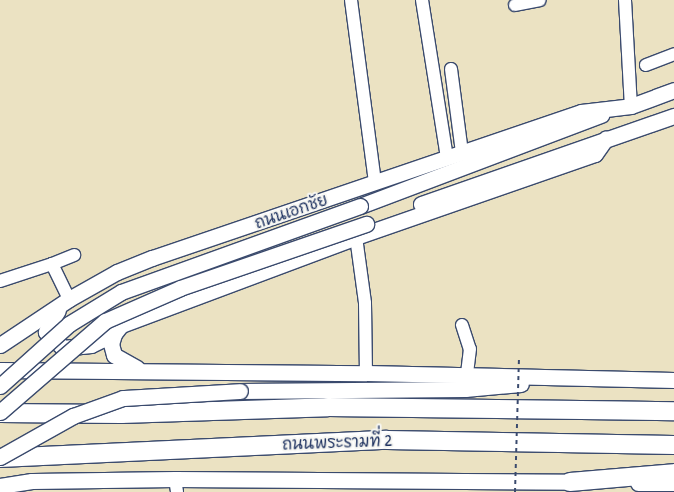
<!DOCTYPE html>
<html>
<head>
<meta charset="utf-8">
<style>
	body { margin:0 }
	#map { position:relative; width:674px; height:492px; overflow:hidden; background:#ebe2c2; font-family:"Patrick Hand","Playpen Sans Thai",sans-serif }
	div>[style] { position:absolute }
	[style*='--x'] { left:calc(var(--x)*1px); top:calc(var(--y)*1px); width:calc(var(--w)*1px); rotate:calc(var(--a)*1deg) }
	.roads { filter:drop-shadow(1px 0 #3a4a6d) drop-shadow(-1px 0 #3a4a6d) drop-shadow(0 1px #3a4a6d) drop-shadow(0 -1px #3a4a6d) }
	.minor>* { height:12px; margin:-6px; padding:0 6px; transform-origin:6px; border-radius:6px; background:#fff }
	.major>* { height:15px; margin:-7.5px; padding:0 7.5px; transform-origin:7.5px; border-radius:7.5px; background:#fff }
	.highway>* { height:18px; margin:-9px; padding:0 9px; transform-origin:9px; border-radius:9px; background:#fff }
	.path-bridge>* { height:2px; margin-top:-1px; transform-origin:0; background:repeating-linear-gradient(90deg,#3a4a6d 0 4px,transparent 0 8px) }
	.bridges { filter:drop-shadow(1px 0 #3a4a6d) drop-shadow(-1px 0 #3a4a6d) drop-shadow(0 1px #3a4a6d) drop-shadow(0 -1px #3a4a6d) }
	.major-bridge>* { height:15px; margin:-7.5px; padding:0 7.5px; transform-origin:7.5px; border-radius:7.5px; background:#fff }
	span { translate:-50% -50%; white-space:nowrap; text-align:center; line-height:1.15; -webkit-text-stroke:4px #f6f6f2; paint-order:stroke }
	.street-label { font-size:16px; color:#1b2f5e }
</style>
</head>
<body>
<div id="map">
	<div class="roads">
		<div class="minor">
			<i style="--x:351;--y:0;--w:184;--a:82.5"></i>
			<i style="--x:422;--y:0;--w:160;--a:81"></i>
			<i style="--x:625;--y:0;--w:106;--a:86.8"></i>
			<i style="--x:515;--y:5;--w:25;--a:-11"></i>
			<i style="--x:646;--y:65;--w:30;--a:-21"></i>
			<i style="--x:451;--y:69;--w:85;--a:82.5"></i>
			<i style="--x:356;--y:237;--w:67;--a:82.2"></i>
			<i style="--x:365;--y:303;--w:70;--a:89.2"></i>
			<i style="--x:52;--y:264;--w:24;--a:-22"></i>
			<i style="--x:0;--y:281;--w:55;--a:-18.1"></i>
			<i style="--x:52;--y:264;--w:39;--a:64"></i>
			<i style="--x:462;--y:325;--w:25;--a:72"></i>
			<i style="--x:470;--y:349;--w:26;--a:97"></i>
			<i style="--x:175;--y:479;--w:13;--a:81"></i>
		</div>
		<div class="major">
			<i style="--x:421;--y:204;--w:268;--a:-19.2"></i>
			<i style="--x:360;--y:206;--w:258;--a:-20.7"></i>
			<i style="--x:58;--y:310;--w:25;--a:119"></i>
			<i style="--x:46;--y:332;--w:23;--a:43"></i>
			<i style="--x:63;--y:348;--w:28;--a:-6"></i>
			<i style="--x:91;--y:345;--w:25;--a:-26"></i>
			<i style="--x:0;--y:345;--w:83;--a:-33.7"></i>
			<i style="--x:69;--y:299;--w:55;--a:-29.4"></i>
			<i style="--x:117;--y:272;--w:38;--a:-22"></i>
			<i style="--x:152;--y:258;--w:453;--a:-18.8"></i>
			<i style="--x:581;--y:112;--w:50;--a:-6.8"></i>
			<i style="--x:631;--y:106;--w:46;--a:-20.4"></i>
			<i style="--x:137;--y:368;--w:26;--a:-151"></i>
			<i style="--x:114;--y:355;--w:11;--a:-105"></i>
			<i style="--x:111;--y:344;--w:10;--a:-73"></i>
			<i style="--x:114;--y:334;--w:11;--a:-52"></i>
			<i style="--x:121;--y:325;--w:251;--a:-20.5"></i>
			<i style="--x:356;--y:237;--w:253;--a:-19.2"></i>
			<i style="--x:595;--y:154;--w:19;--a:-55"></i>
			<i style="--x:0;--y:370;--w:366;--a:0.5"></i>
			<i style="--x:366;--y:373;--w:308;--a:1.3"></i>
			<i style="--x:240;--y:391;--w:225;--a:-0.5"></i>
			<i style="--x:465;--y:389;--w:56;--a:-5.1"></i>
			<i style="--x:638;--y:483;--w:36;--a:0"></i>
			<i style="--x:0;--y:486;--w:32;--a:-9"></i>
			<i style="--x:32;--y:481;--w:143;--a:-0.8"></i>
			<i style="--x:175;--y:479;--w:405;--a:0.4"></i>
		</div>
		<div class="highway">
			<i style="--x:0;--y:413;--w:121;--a:0.5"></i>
			<i style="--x:121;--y:414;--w:207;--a:-1.9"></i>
			<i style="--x:328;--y:407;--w:346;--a:0.7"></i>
			<i style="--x:0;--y:458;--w:387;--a:-2.7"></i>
			<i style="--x:387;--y:440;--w:287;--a:1"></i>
			<i style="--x:570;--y:482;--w:104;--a:-4.9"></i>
		</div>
	</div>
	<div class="path-bridge">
		<i style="--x:515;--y:492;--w:132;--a:-88.3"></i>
	</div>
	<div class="bridges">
		<div class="major-bridge">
			<i style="--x:0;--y:386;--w:93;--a:-41.9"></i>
			<i style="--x:69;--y:324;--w:61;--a:-31.6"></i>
			<i style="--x:121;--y:292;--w:254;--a:-19.8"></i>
			<i style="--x:0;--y:412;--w:139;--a:-40.9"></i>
			<i style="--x:105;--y:321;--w:82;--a:-23.7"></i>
			<i style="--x:180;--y:288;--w:197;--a:-19"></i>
			<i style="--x:0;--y:457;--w:84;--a:-29.3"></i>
			<i style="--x:73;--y:416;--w:53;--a:-19.8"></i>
			<i style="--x:123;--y:398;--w:117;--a:-3.4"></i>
		</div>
	</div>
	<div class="street-label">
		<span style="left:291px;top:211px;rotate:-19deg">ถนนเอกชัย</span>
		<span style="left:337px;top:442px;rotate:-2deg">ถนนพระรามที่ 2</span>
	</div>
</div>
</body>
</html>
